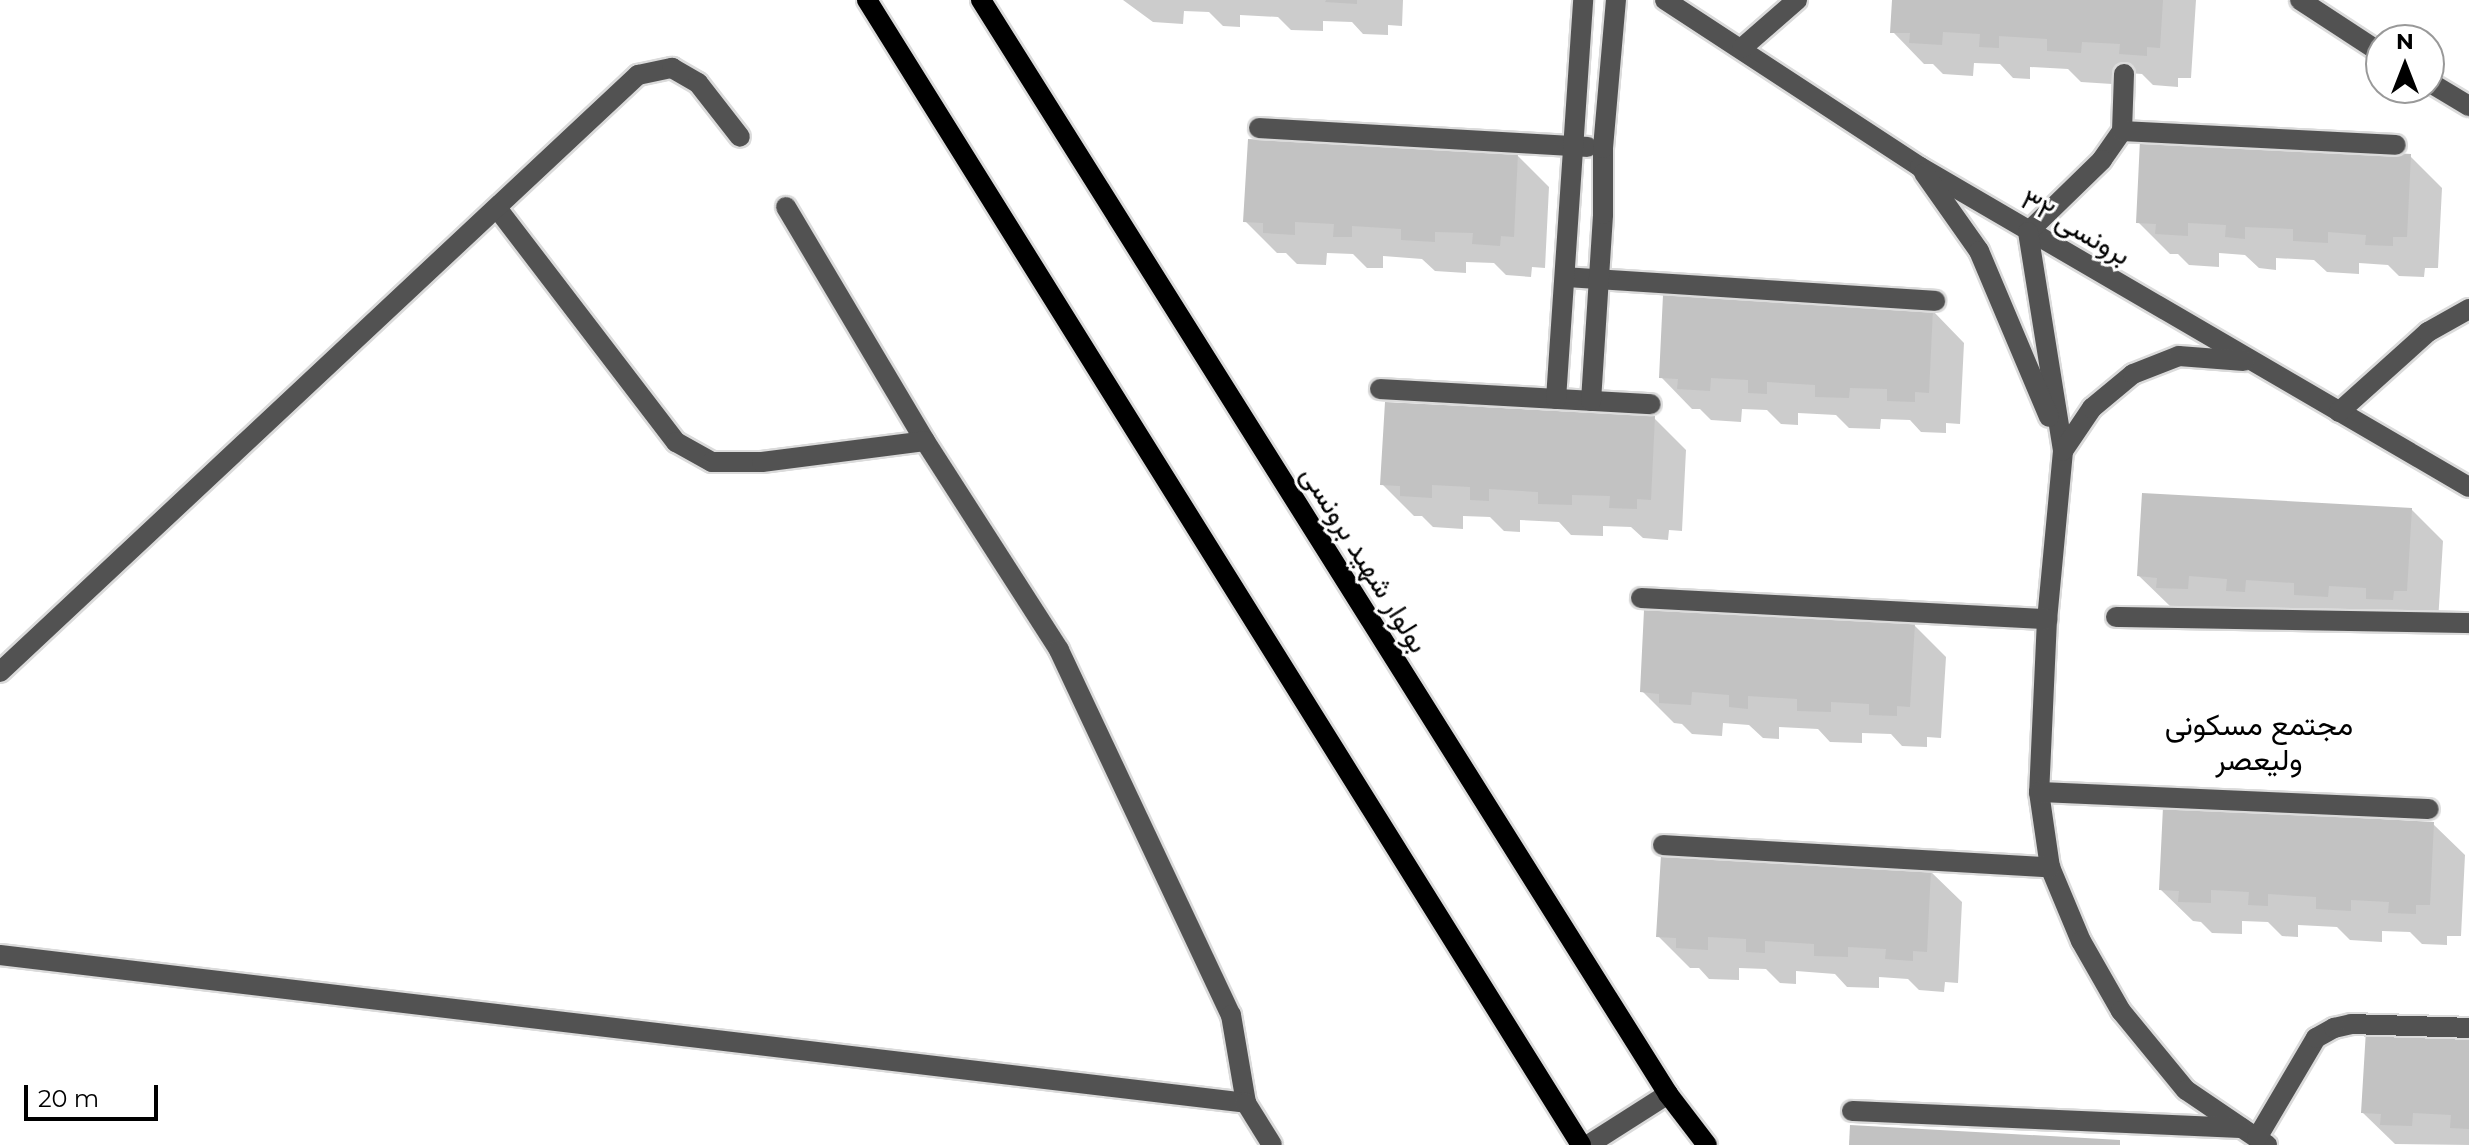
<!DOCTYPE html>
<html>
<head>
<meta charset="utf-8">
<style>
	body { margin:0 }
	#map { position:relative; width:2469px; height:1145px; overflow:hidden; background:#fff; font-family:Montserrat,Vazirmatn,sans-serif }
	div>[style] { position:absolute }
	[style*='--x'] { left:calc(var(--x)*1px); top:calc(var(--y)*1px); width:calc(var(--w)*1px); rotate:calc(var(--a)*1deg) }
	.shadow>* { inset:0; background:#0003 }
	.building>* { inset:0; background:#c2c2c2 }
	.roads { filter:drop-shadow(2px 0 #dbdbdb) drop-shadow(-2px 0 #dbdbdb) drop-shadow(0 2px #dbdbdb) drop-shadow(0 -2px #dbdbdb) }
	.minor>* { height:20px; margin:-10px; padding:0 10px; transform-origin:10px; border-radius:10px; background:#525252 }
	.major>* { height:20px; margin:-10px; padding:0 10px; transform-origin:10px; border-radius:10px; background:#000 }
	span { translate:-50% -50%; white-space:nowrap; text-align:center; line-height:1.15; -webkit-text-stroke:6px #fff; paint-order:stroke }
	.street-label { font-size:28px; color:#000 }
	.neighbourhood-label { font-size:30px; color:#000 }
	.north { position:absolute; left:2365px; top:24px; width:80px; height:80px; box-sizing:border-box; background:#fff; border:2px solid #999; border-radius:50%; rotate:0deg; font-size:22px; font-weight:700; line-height:32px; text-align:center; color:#000 }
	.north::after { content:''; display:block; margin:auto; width:28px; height:36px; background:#000; clip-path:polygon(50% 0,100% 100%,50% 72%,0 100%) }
	.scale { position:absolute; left:24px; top:1085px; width:134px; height:36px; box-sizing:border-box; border:4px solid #000; border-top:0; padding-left:10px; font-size:24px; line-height:28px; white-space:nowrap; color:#000; -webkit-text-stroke:6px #fff; paint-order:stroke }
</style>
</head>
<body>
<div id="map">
	<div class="shadow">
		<i style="clip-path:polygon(1123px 0,1403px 0,1402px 26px,1388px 25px,1388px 35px,1363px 34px,1352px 22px,1323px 21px,1323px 31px,1291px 30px,1278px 17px,1240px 15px,1240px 27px,1223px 26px,1209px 12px,1184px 11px,1183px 24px,1153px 22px)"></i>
		<i style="clip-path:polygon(1894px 0,2196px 0,2191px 78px,2178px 78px,2178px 87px,2153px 85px,2142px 74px,2113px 72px,2112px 84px,2081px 82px,2068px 69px,2030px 67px,2030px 79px,2013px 78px,2000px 64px,1974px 63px,1973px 76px,1943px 74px,1933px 64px,1924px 64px,1893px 32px)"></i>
		<i style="clip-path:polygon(1517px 155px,1549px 187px,1545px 268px,1532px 267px,1531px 277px,1506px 275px,1494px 263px,1466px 262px,1466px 273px,1435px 271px,1422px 259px,1383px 256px,1383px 268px,1367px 268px,1353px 254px,1327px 253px,1326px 265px,1297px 264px,1286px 253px,1277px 253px,1245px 221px)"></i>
		<i style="clip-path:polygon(2410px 156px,2442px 188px,2438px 268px,2425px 268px,2424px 277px,2399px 276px,2388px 265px,2359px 263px,2359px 274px,2327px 272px,2314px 260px,2276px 258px,2276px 270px,2259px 268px,2245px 255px,2219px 253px,2219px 267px,2189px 265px,2178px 254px,2170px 254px,2138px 222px)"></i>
		<i style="clip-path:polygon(1933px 311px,1964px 343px,1960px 424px,1946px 423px,1946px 433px,1921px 432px,1910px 420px,1881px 419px,1880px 429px,1849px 428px,1836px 415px,1798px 413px,1798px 425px,1781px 424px,1767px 410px,1742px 409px,1741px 422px,1711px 420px,1700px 409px,1692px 409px,1661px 377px)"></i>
		<i style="clip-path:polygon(1654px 418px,1686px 450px,1682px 531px,1669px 530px,1668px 540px,1643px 538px,1631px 527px,1603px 526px,1603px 536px,1571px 535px,1559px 522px,1520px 520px,1520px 532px,1504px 531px,1490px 517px,1463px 516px,1463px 529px,1433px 527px,1422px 516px,1414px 516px,1382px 484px)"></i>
		<i style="clip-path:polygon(2411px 509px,2443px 541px,2438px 622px,2260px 622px,2247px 609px,2220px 607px,2219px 620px,2190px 619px,2179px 608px,2171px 607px,2139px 576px)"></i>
		<i style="clip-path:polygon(1914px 625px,1946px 657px,1941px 738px,1927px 737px,1927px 747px,1902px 746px,1891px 734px,1862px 733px,1862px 743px,1830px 742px,1818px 729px,1779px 727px,1779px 739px,1763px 738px,1749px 725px,1723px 723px,1722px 736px,1692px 734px,1682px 724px,1674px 723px,1642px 691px)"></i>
		<i style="clip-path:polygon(2433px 824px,2465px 855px,2461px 936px,2447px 936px,2447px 945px,2422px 944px,2410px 932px,2382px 931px,2382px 942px,2350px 940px,2337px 927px,2298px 925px,2298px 937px,2282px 936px,2268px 922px,2242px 921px,2242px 934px,2212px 933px,2201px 922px,2193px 921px,2161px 890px)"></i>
		<i style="clip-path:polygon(1930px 871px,1962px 902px,1958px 983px,1945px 982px,1944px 992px,1919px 990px,1908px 979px,1879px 977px,1879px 988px,1847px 987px,1835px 974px,1796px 971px,1796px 984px,1780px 983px,1766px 969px,1739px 968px,1739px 980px,1709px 979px,1699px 968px,1690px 968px,1658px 936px)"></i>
		<i style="clip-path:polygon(2469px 1038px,2469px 1145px,2395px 1144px,2363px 1113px)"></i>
	</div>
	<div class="building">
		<i style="clip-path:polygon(1326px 0,1357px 0,1357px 4px,1325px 2px)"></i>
		<i style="clip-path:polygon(1892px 0,2163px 0,2160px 48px,2147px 47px,2147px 56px,2119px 54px,2120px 44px,2082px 42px,2081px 53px,2047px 51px,2047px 39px,1999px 36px,1999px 48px,1979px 47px,1980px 34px,1943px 32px,1942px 45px,1909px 43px,1910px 33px,1890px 33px)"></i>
		<i style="clip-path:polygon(1248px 139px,1518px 153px,1514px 237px,1501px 236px,1500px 246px,1472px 244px,1473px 233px,1435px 232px,1435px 242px,1401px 240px,1401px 229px,1352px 226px,1352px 237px,1333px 237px,1334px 224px,1295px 222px,1295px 235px,1263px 233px,1263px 223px,1243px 222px)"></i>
		<i style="clip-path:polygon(2140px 140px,2411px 154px,2407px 237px,2393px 237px,2393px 246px,2365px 245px,2366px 235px,2328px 232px,2328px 243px,2293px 241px,2293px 229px,2245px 227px,2245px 239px,2225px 237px,2226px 225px,2188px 223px,2188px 236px,2155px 234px,2156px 224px,2136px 223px)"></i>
		<i style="clip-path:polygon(1663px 295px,1933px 309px,1929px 393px,1915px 392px,1915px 402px,1887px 401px,1887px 389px,1850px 388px,1849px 398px,1815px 397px,1815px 385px,1767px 382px,1767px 394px,1748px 393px,1748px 380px,1711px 378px,1710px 391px,1677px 389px,1678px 379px,1659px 378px)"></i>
		<i style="clip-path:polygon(1385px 402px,1655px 416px,1651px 500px,1637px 499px,1637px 509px,1609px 508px,1610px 496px,1572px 495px,1572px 505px,1538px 504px,1538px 492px,1489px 489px,1489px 501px,1470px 500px,1470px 487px,1432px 485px,1432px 498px,1400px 496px,1400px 486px,1380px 485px)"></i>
		<i style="clip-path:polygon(2142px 493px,2412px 508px,2407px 591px,2394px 591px,2393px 600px,2366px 599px,2366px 588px,2329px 586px,2328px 597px,2294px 595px,2294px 583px,2246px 580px,2245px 592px,2226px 591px,2227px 579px,2189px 576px,2188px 589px,2156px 588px,2157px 578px,2137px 576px)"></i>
		<i style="clip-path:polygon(1644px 610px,1915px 623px,1910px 707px,1897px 706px,1897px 716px,1869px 715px,1869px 704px,1831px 702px,1831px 712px,1797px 711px,1797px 699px,1748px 696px,1748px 709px,1729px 707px,1729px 695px,1692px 692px,1691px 705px,1659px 703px,1659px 694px,1640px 692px)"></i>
		<i style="clip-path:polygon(2163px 807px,2434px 822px,2430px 905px,2416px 905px,2416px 914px,2388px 913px,2389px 902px,2351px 900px,2351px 911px,2316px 909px,2316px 897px,2268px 894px,2268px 906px,2248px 905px,2249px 892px,2211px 890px,2211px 903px,2178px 902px,2179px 891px,2159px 890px)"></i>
		<i style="clip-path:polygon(1661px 855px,1931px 869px,1927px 952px,1913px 951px,1913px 961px,1885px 959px,1886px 949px,1848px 947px,1848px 957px,1814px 956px,1814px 944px,1765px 941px,1765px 953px,1746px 952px,1746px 939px,1708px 937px,1708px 950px,1676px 948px,1676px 938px,1656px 937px)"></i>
		<i style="clip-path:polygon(2366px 1030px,2469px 1036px,2469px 1129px,2450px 1128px,2451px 1115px,2413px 1113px,2412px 1126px,2380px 1125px,2381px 1114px,2361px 1113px)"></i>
		<i style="clip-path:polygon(1850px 1125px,2120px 1140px,2120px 1145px,1849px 1145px)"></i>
	</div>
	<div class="roads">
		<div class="minor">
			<i style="--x:1665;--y:0;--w:305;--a:33.2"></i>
			<i style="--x:1920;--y:167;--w:635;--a:30.24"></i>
			<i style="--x:2300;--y:0;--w:97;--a:33.2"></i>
			<i style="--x:1742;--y:48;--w:73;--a:-41.1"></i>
			<i style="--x:2124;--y:74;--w:57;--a:92"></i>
			<i style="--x:2122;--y:131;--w:35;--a:125"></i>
			<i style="--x:2102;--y:160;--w:103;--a:135.8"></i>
			<i style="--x:2028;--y:232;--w:222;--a:80.9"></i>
			<i style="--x:2063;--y:451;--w:169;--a:95.4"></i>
			<i style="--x:2047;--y:619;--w:173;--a:92.6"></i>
			<i style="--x:2039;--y:792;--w:76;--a:81.7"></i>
			<i style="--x:2050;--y:867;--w:80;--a:67.3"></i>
			<i style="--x:2081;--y:941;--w:81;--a:60.3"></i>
			<i style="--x:2121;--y:1011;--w:102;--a:50.6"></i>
			<i style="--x:2186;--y:1090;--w:98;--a:34.2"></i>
			<i style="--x:2429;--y:82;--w:47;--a:31"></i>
			<i style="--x:1259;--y:128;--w:329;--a:3.3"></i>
			<i style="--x:2122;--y:131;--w:274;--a:2.9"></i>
			<i style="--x:1924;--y:173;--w:95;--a:54.8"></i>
			<i style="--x:1979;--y:251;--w:180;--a:67.1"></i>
			<i style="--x:786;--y:207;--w:272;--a:59.3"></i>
			<i style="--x:925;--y:441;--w:248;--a:57.3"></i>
			<i style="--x:1059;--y:650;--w:403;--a:64.8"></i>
			<i style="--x:1231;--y:1015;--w:89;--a:80.3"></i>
			<i style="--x:497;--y:208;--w:295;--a:52.6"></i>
			<i style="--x:676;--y:442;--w:41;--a:29.1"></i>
			<i style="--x:712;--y:462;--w:50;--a:0"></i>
			<i style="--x:762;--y:462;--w:164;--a:-7.3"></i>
			<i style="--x:1565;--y:277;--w:371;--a:3.7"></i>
			<i style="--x:1380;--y:389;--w:271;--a:3.2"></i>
			<i style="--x:1556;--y:399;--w:400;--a:-86.1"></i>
			<i style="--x:1591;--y:401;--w:187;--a:-86.3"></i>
			<i style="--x:1603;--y:214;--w:66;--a:-90"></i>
			<i style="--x:1603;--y:148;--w:149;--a:-85"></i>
			<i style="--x:2339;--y:412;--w:120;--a:-42"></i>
			<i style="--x:2428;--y:332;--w:47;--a:-29.3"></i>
			<i style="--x:2063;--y:451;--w:52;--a:-56"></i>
			<i style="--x:2092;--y:408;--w:53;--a:-39.7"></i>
			<i style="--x:2133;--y:374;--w:49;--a:-21.4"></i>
			<i style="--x:2179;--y:356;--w:65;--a:4.4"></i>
			<i style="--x:1641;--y:598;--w:407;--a:3"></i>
			<i style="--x:2116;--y:617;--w:353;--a:1"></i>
			<i style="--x:0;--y:672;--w:874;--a:-43.1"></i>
			<i style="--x:638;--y:75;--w:35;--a:-12"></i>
			<i style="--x:672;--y:68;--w:30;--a:30"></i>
			<i style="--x:698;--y:83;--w:68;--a:52.1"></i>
			<i style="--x:2039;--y:792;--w:390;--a:2.5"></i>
			<i style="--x:1663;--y:845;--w:388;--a:3.3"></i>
			<i style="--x:0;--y:955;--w:1255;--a:6.77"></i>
			<i style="--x:1246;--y:1103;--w:49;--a:58.2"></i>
			<i style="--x:1852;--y:1111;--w:390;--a:2.5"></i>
			<i style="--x:2257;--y:1138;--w:116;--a:-59.5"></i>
			<i style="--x:2316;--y:1038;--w:21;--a:-29"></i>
			<i style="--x:2334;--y:1028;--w:17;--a:-13"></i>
			<i style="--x:2351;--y:1024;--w:118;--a:1.9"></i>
			<i style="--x:1588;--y:1145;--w:95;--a:-32.5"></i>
		</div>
		<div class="major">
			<i style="--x:867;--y:0;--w:1349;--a:58.05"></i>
			<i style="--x:981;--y:0;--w:1292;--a:57.87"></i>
			<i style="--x:1668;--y:1094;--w:64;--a:52.6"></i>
		</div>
	</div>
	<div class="street-label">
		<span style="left:2076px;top:227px;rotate:30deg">برونسی ۳۲</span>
		<span style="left:1365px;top:559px;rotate:58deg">بولوار شهید برونسی</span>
	</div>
	<div class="neighbourhood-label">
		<span style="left:2259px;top:742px">مجتمع مسکونی<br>ولیعصر</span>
	</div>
	<div class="north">N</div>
	<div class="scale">20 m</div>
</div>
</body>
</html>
